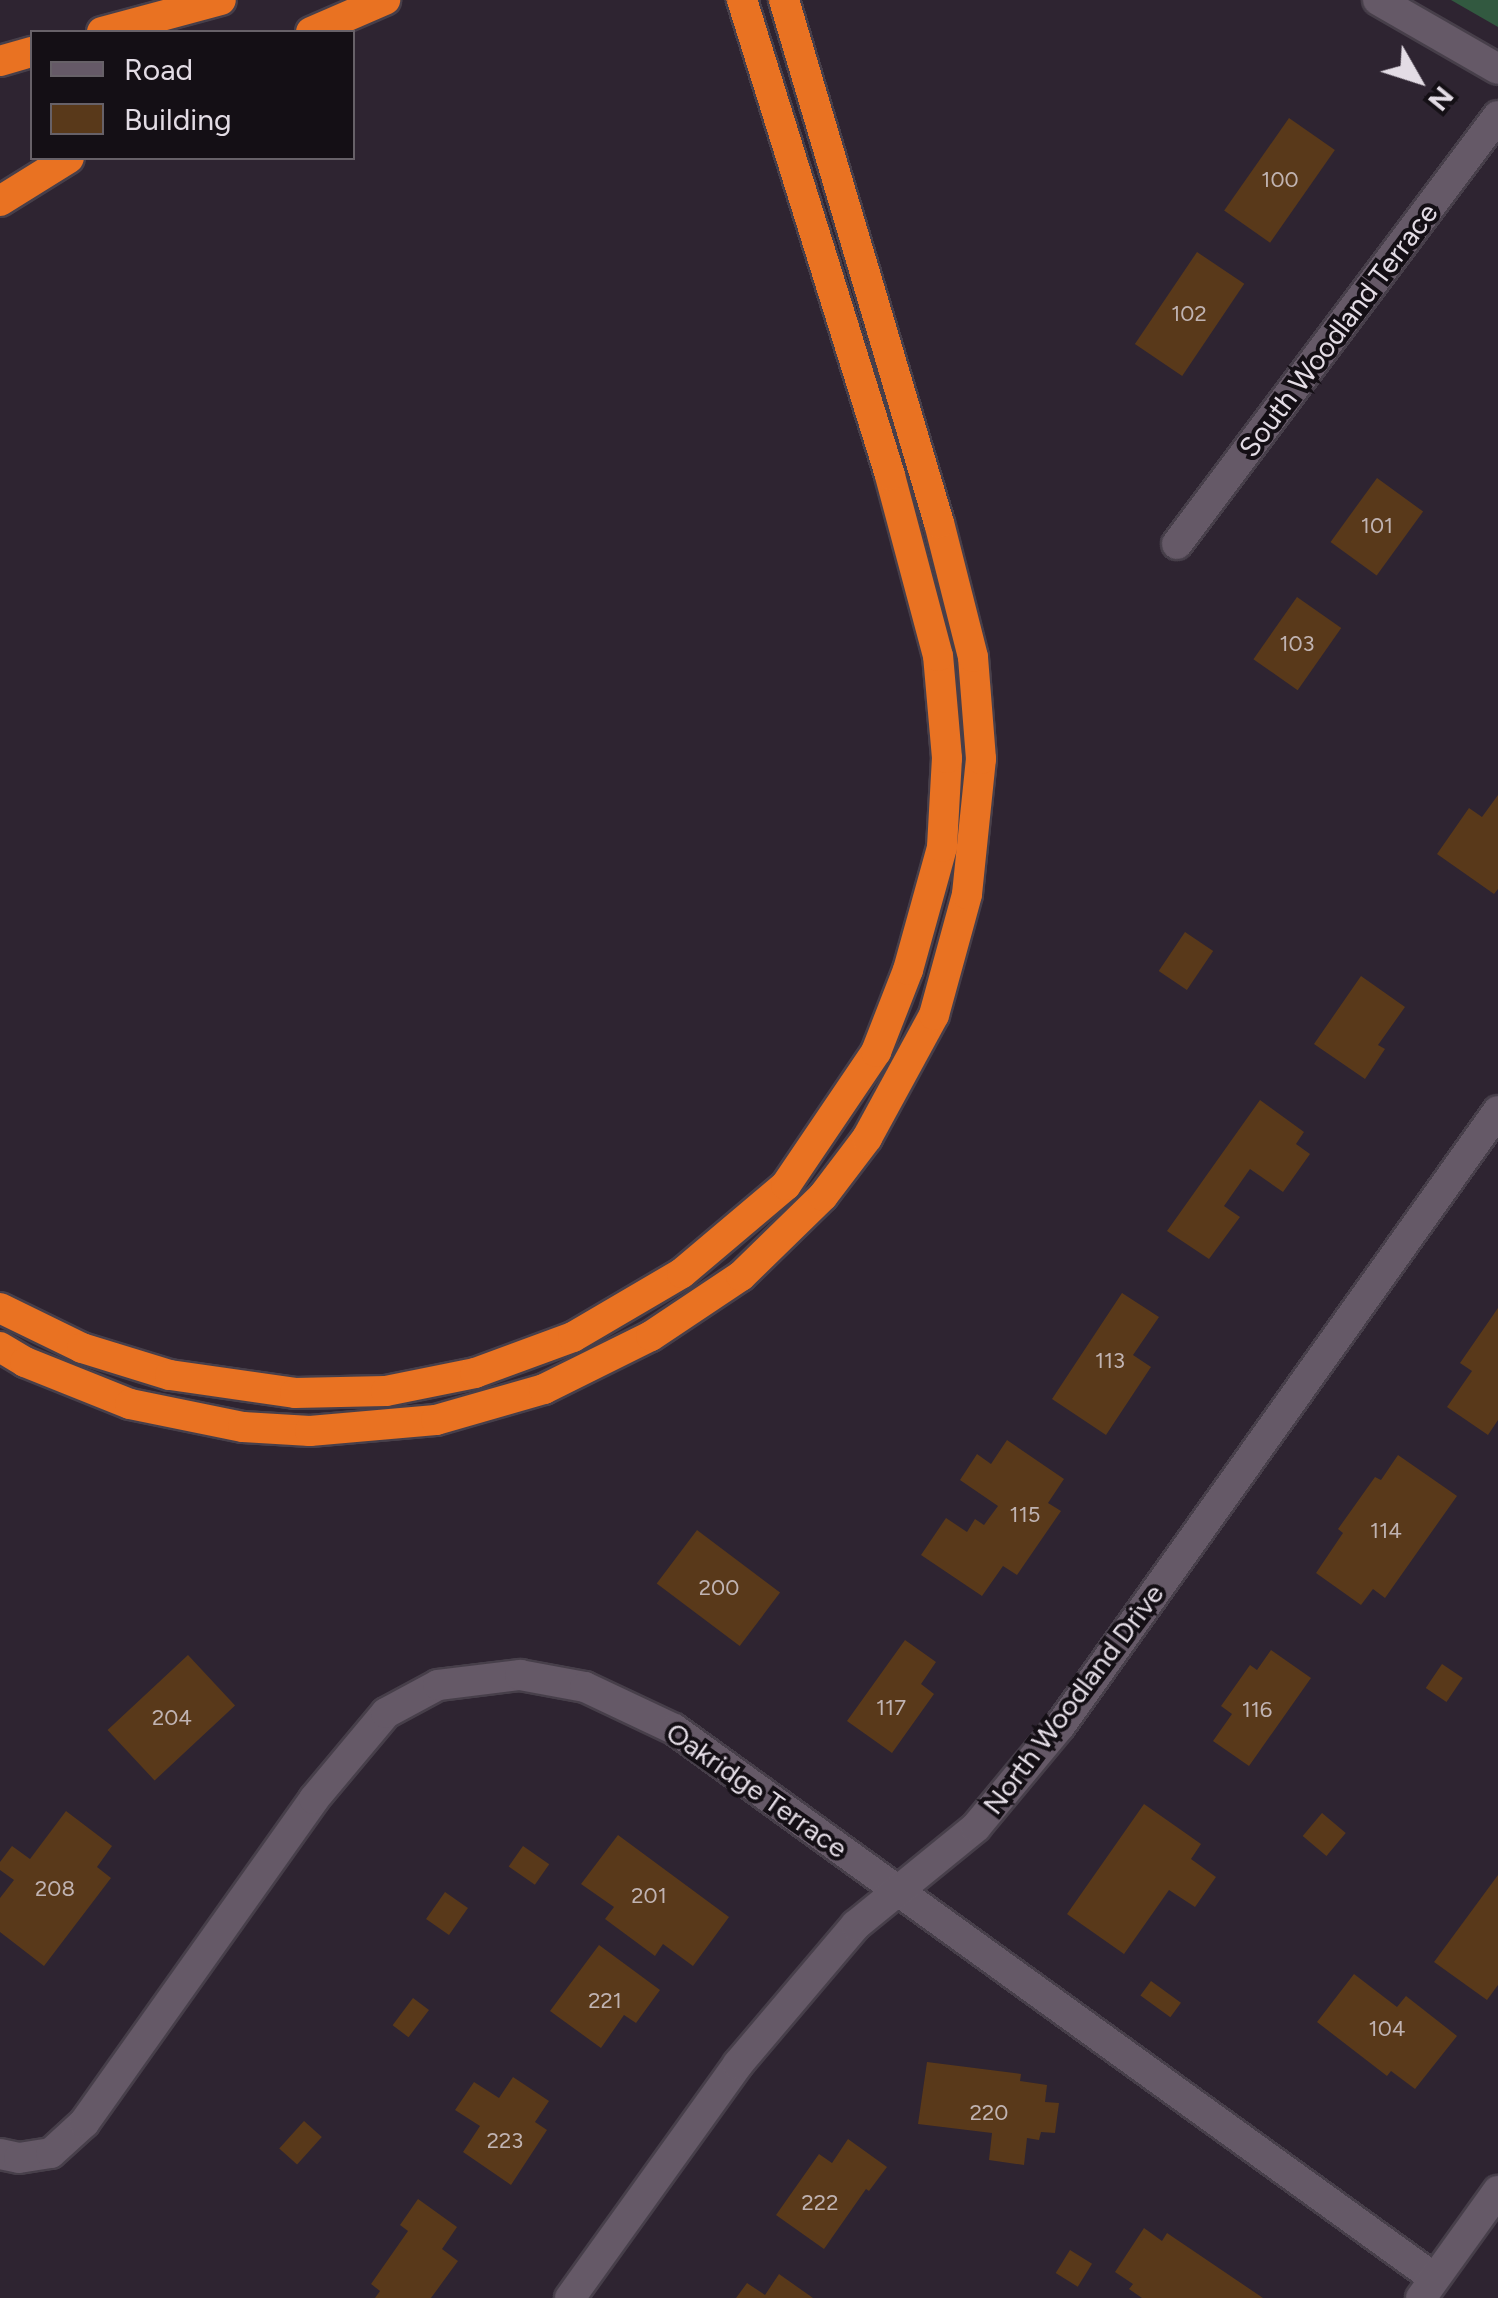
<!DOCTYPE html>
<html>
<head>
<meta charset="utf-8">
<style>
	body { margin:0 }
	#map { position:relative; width:1498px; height:2298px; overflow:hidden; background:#2e2431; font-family:Figtree,sans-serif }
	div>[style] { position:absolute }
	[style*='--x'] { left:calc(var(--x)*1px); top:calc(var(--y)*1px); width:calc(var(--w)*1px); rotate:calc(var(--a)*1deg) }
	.green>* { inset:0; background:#325940 }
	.building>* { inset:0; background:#59391a; transform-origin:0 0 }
	.roads { filter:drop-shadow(2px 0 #473f4a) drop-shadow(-2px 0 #473f4a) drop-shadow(0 2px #473f4a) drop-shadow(0 -2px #473f4a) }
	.street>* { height:30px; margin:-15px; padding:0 15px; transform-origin:15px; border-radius:15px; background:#655967 }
	.highway>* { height:30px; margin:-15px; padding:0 15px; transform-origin:15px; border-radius:15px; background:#e97222 }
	span { translate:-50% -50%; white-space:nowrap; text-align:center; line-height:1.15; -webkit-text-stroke:8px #140f15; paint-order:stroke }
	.number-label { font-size:22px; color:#c0b3b2 }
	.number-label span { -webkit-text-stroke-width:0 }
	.street-label { font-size:28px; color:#e3dce5 }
	.legend { position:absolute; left:30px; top:30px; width:325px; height:130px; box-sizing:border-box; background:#140f15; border:2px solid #676168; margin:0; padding:12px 18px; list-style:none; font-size:30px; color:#e3dce5 }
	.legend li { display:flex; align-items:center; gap:20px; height:50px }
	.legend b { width:50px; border:2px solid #676168 }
	.north { position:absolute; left:1368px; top:30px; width:100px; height:100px; -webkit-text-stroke:8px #140f15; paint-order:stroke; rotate:129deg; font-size:28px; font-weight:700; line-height:40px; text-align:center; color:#e3dce5 }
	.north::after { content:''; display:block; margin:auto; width:35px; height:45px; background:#e3dce5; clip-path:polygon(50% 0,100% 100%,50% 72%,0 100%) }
</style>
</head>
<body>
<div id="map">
	<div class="green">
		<i style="clip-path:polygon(1451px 0,1498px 0,1498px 27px)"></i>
	</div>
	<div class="building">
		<i style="left:1289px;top:118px;width:56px;height:113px;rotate:35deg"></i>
		<i style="left:1197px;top:252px;width:57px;height:111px;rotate:34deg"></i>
		<i style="left:1377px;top:478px;width:57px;height:79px;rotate:36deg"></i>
		<i style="left:1297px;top:597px;width:54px;height:76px;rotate:35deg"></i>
		<i style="clip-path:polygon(1498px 795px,1498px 889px,1494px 894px,1437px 854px,1469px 808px,1482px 817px)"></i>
		<i style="left:1185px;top:932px;width:34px;height:47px;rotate:34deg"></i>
		<i style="clip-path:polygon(1361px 976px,1405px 1007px,1378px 1045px,1385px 1049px,1365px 1079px,1314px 1044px)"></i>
		<i style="clip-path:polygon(1260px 1100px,1304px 1132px,1296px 1144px,1310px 1154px,1283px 1192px,1250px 1169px,1224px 1206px,1240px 1217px,1209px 1259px,1167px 1231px)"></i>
		<i style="clip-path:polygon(1122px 1293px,1159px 1317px,1133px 1355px,1151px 1367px,1106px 1435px,1052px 1399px)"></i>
		<i style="clip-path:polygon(1498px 1308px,1498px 1420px,1488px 1435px,1447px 1407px,1472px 1371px,1460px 1363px)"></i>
		<i style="clip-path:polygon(1007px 1440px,1064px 1479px,1048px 1503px,1061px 1511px,1017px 1575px,1003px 1566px,982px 1596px,921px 1555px,946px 1518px,967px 1532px,975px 1519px,984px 1525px,998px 1506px,960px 1480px,977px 1454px,991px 1464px)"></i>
		<i style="clip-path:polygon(1398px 1455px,1457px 1496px,1385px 1598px,1373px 1589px,1361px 1605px,1316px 1573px,1343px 1533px,1338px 1529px,1375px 1477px,1381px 1480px)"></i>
		<i style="left:697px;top:1530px;width:104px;height:67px;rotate:37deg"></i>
		<i style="clip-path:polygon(905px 1640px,936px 1662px,921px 1684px,934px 1694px,892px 1753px,847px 1721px)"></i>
		<i style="clip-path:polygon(1271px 1650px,1311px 1678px,1249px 1766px,1213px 1741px,1232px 1714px,1221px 1706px,1250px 1665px,1257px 1670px)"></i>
		<i style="left:188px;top:1655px;width:69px;height:110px;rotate:47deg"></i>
		<i style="left:1442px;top:1664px;width:25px;height:29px;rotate:34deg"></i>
		<i style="clip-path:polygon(1144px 1804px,1201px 1844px,1191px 1859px,1216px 1877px,1195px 1907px,1169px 1890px,1124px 1954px,1067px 1914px)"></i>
		<i style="clip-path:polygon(66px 1811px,112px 1846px,97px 1867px,111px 1878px,44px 1966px,0 1932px,0 1898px,14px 1880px,0 1870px,0 1862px,12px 1846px,30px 1859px)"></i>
		<i style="left:1322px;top:1813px;width:31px;height:30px;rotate:40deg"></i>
		<i style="clip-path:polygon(618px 1835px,729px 1917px,693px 1966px,663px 1944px,655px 1956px,605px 1919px,614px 1907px,581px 1884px)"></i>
		<i style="left:523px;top:1846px;width:32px;height:25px;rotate:35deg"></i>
		<i style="clip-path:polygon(1498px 1875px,1498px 1985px,1487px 2000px,1434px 1962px)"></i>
		<i style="left:445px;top:1892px;width:28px;height:33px;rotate:35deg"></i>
		<i style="clip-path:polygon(599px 1945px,660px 1990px,636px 2023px,624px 2015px,601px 2048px,550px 2011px)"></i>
		<i style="clip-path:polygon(1354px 1974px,1397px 2007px,1406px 1996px,1457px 2036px,1415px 2089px,1391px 2071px,1387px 2076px,1317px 2022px)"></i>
		<i style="left:1151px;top:1981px;width:37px;height:18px;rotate:36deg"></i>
		<i style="left:413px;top:1998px;width:20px;height:34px;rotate:37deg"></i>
		<i style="clip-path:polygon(927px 2062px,1021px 2074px,1020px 2081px,1047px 2085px,1045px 2102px,1059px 2103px,1055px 2133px,1041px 2132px,1039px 2140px,1027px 2138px,1024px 2165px,989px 2160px,992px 2133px,918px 2124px)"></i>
		<i style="clip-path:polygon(513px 2077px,549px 2101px,535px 2122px,547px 2130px,511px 2185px,463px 2152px,480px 2126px,455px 2110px,474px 2082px,499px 2098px)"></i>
		<i style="left:304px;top:2121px;width:24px;height:37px;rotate:42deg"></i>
		<i style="clip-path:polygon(848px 2139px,887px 2167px,869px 2191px,866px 2189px,824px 2249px,776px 2215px,819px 2154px,832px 2163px)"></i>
		<i style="clip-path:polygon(418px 2199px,457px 2227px,442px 2249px,458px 2261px,431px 2298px,375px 2298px,380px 2291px,371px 2284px,408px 2231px,400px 2225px)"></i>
		<i style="clip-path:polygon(1144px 2228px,1162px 2241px,1167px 2233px,1263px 2298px,1142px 2298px,1129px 2289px,1133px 2284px,1115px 2272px)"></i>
		<i style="left:1070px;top:2250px;width:26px;height:27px;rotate:32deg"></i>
		<i style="clip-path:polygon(779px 2274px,813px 2298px,736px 2298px,747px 2283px,765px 2295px)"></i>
	</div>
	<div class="roads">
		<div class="street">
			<i style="--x:1378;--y:0;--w:138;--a:29.9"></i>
			<i style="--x:1177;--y:544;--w:535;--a:-53.13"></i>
			<i style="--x:0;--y:2154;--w:19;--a:12"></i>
			<i style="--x:19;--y:2158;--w:32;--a:-9"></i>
			<i style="--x:51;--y:2153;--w:45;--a:-42.3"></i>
			<i style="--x:84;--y:2123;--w:397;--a:-54.6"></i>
			<i style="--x:314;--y:1799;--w:112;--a:-50.1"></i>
			<i style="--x:386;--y:1713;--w:59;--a:-28.3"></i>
			<i style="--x:438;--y:1685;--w:83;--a:-7"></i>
			<i style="--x:520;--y:1675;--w:66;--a:10.5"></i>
			<i style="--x:585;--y:1687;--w:98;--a:25.3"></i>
			<i style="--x:674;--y:1729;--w:938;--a:35.84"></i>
			<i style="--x:570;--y:2298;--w:288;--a:-54.3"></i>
			<i style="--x:738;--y:2064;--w:182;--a:-49.7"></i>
			<i style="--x:856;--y:1925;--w:155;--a:-39.2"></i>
			<i style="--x:976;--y:1827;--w:131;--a:-50.3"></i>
			<i style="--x:1060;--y:1726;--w:755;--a:-54.54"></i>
			<i style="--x:1421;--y:2298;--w:132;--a:-54.3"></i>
		</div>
		<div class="highway">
			<i style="--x:102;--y:32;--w:123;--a:-15.1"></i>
			<i style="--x:311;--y:32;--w:81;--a:-23.4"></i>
			<i style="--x:0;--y:61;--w:33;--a:-16"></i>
			<i style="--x:0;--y:201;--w:81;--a:-31.9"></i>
			<i style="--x:0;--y:1308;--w:91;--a:26"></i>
			<i style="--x:82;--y:1348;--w:92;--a:17.1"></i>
			<i style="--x:170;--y:1375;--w:126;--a:8.2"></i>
			<i style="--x:295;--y:1393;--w:91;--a:-1.3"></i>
			<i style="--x:386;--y:1391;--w:91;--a:-11.4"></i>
			<i style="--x:475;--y:1373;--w:104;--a:-20.2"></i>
			<i style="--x:573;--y:1337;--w:126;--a:-30.4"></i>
			<i style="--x:682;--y:1273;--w:136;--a:-40.2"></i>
			<i style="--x:786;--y:1185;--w:161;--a:-55.9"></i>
			<i style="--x:876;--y:1052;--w:88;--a:-68.7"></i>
			<i style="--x:908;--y:970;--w:128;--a:-74.5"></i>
			<i style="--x:942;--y:847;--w:89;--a:-86.8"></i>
			<i style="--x:947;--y:758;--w:102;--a:-95"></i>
			<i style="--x:938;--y:656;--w:187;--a:-104.9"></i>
			<i style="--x:890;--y:475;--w:498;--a:-107.3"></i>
			<i style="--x:0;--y:1347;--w:29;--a:31"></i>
			<i style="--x:25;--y:1362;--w:113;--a:21.8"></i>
			<i style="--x:130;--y:1404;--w:115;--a:11.5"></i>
			<i style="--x:243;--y:1427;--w:67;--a:3.4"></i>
			<i style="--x:310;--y:1431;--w:126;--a:-5"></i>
			<i style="--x:436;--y:1420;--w:112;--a:-16"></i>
			<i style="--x:544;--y:1389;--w:119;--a:-26.4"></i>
			<i style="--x:651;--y:1336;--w:108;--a:-33.7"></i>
			<i style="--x:741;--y:1276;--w:115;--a:-44.3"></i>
			<i style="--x:823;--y:1196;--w:73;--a:-52.8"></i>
			<i style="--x:867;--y:1138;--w:140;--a:-61.4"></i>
			<i style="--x:934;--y:1015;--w:125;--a:-74.7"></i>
			<i style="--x:967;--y:894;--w:136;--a:-84.1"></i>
			<i style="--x:981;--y:759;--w:102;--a:-94.5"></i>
			<i style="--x:973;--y:657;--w:138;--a:-104.2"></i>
			<i style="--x:939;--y:523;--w:545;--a:-106.51"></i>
		</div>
	</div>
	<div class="number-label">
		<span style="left:1280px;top:180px">100</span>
		<span style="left:1189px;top:314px">102</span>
		<span style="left:1377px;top:526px">101</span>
		<span style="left:1297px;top:644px">103</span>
		<span style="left:1110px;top:1361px">113</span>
		<span style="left:1025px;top:1515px">115</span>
		<span style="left:1386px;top:1531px">114</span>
		<span style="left:719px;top:1588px">200</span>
		<span style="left:891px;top:1708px">117</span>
		<span style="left:1257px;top:1710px">116</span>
		<span style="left:172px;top:1718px">204</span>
		<span style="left:55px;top:1889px">208</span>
		<span style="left:649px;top:1896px">201</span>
		<span style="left:605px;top:2001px">221</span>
		<span style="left:1387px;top:2029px">104</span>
		<span style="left:989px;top:2113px">220</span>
		<span style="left:505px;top:2141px">223</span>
		<span style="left:820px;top:2203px">222</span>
	</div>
	<div class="street-label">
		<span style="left:1338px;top:330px;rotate:-53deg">South Woodland Terrace</span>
		<span style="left:1073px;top:1699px;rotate:-53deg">North Woodland Drive</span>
		<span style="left:757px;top:1790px;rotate:35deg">Oakridge Terrace</span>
	</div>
	<ul class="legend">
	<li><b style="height:12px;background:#655967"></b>Road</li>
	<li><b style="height:28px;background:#59391a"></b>Building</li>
	</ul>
	<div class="north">N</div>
</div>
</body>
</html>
